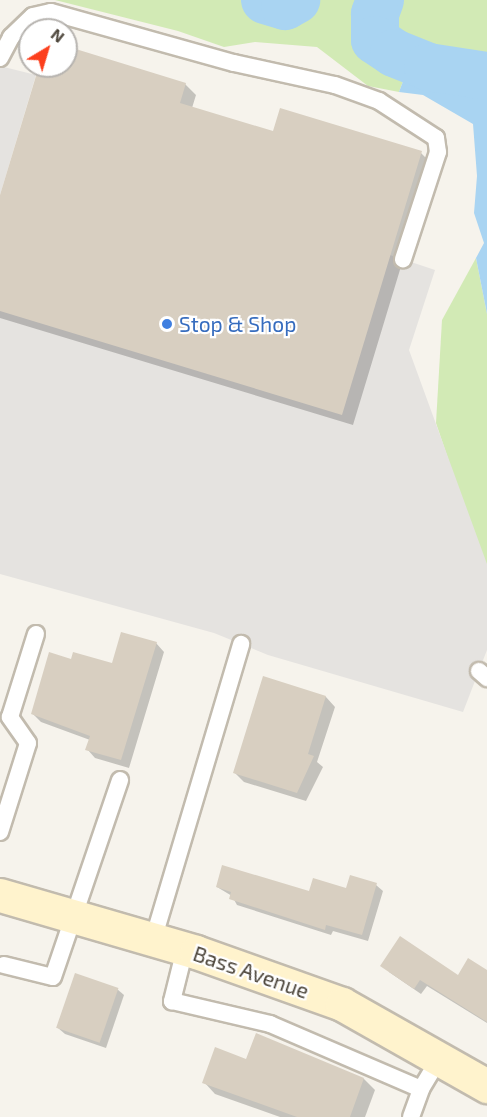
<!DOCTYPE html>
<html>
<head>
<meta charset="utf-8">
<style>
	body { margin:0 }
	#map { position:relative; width:487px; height:1117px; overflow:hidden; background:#f6f3ec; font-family:"Exo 2",sans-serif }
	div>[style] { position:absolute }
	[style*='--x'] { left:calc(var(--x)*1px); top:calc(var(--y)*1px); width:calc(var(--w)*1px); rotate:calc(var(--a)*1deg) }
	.green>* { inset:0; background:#d2eab5 }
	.parking>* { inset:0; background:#e5e3e0 }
	.water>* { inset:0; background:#a9d4f2 }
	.shadow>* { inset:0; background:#0003 }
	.river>* { height:48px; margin:-24px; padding:0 24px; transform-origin:24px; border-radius:24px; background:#a9d4f2 }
	.building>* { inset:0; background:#d8cfc1; transform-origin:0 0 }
	.roads { filter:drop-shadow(2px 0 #c2bbae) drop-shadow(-2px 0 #c2bbae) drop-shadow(0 2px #c2bbae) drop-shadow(0 -2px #c2bbae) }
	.lane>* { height:16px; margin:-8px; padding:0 8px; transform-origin:8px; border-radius:8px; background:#fff }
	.secondary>* { height:33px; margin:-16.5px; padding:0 16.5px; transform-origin:16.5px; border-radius:16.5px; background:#fff3cd }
	.dots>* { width:16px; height:16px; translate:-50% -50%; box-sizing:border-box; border:3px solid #fff; border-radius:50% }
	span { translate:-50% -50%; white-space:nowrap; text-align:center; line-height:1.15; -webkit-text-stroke:4.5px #fff; paint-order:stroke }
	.shop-label { font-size:21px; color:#366cbe }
	.left { translate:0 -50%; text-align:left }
	.street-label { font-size:21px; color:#4b4439 }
	.north { position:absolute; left:18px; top:18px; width:60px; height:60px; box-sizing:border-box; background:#fff; border:2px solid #b7b4b0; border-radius:50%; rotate:38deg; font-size:16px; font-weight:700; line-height:24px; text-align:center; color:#4b4439 }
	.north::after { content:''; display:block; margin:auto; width:21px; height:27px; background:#fc3f1d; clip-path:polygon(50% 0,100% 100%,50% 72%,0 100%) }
</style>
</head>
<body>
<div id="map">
	<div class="green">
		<i style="clip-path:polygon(55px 0,487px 0,487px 78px,462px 68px,405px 76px,399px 92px,368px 86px,317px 47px,255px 42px,224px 47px,178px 31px)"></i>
		<i style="clip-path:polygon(476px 258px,487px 314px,487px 575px,436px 423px,442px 320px)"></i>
	</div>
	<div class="parking">
		<i style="clip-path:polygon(0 66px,36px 75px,0 195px)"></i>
		<i style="clip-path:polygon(390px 255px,435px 270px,409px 350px,487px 564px,487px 650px,463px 712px,268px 655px,214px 633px,0 574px,0 311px)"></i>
	</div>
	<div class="water">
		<i style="clip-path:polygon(431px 62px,462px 68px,487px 78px,487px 314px,476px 258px,484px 243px,474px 213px,477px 176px,473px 124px,423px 95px,399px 92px,405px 76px,415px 65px)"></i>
	</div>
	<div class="shadow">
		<i style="clip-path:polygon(66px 48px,185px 84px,196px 95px,192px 108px,274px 133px,421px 153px,432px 164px,353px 425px,0 318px,0 201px,41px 66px,66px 66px)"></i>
		<i style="clip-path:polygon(156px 643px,164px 652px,129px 768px,95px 758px,87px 749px,90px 740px,41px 722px,32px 713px,72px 661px,113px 665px)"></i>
		<i style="clip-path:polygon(264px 678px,326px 697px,335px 707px,317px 762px,323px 767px,306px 801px,244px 782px,234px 772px)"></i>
		<i style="clip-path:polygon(376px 885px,383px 891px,368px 941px,333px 931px,331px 935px,237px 905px,232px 896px,217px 887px,310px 892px)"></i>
		<i style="clip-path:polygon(389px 972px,458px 977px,487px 972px,487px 1023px,427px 986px,421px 994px)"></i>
		<i style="clip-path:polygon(117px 989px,124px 995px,106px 1048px,65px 1034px,58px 1028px)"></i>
		<i style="clip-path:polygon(247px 1060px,364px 1079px,375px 1090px,365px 1117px,280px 1117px,215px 1094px,204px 1082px)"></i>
	</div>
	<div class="river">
		<i style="--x:265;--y:0;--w:21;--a:17"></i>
		<i style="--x:285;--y:6;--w:13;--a:-29"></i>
		<i style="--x:380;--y:0;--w:15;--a:110"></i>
		<i style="--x:375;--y:14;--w:26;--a:90"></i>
		<i style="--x:375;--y:40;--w:23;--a:34"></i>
		<i style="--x:394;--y:53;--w:37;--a:22"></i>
		<i style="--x:428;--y:67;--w:60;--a:8.7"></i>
	</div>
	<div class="building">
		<i style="clip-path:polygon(66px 46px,186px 83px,180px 103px,273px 131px,280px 108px,422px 151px,342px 415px,0 311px,0 195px,39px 66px,66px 66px)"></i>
		<i style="clip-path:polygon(121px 632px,157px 642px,121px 760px,85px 750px,90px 736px,31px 714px,49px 652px,71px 659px,73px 652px,112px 663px)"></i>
		<i style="clip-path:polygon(263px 676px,326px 696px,308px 754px,314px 756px,297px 793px,233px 773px)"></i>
		<i style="clip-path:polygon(222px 865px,309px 891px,313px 878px,346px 888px,350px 875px,377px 883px,362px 935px,326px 925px,325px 930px,229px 899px,231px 892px,216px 887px)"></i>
		<i style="clip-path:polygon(400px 936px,458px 975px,468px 958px,487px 970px,487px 1022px,420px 980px,414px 989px,380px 966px)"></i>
		<i style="left:75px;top:973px;width:46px;height:58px;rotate:19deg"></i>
		<i style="clip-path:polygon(256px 1033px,364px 1078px,350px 1117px,297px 1117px,202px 1083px,215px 1047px,246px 1059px)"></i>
	</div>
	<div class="roads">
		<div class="lane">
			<i style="--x:0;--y:58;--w:24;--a:-62"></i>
			<i style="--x:11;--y:37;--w:30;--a:-44"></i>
			<i style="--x:33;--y:16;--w:18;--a:-13"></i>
			<i style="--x:51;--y:12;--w:190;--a:15.6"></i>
			<i style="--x:234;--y:63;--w:103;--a:12.3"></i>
			<i style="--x:335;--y:85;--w:47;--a:20"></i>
			<i style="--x:379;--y:101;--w:68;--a:33"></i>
			<i style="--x:436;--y:138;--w:14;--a:82"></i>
			<i style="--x:438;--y:152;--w:113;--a:108.1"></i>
			<i style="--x:479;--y:671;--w:11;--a:41"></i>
			<i style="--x:0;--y:832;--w:93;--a:-72.5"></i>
			<i style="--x:28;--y:743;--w:32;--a:-125"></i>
			<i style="--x:10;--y:717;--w:87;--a:-72.6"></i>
			<i style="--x:153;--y:940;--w:309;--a:-73.4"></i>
			<i style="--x:185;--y:949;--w:54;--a:104"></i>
			<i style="--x:172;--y:1001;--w:101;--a:13.2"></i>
			<i style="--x:270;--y:1024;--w:164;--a:23.3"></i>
			<i style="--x:4;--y:965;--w:50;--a:13.8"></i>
			<i style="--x:53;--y:977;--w:208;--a:-71.2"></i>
			<i style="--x:411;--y:1117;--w:30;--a:-70"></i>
			<i style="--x:421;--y:1089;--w:35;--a:-59"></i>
		</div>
		<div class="secondary">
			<i style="--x:0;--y:895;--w:204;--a:16.2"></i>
			<i style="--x:196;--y:952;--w:155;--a:19.6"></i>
			<i style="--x:342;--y:1004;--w:167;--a:29.5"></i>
		</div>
	</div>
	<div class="dots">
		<i style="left:167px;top:324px;background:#3f7fe0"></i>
	</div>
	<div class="shop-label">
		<span class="left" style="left:179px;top:324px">Stop &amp; Shop</span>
	</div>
	<div class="street-label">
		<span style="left:251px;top:972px;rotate:19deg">Bass Avenue</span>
	</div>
	<div class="north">N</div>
</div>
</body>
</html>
